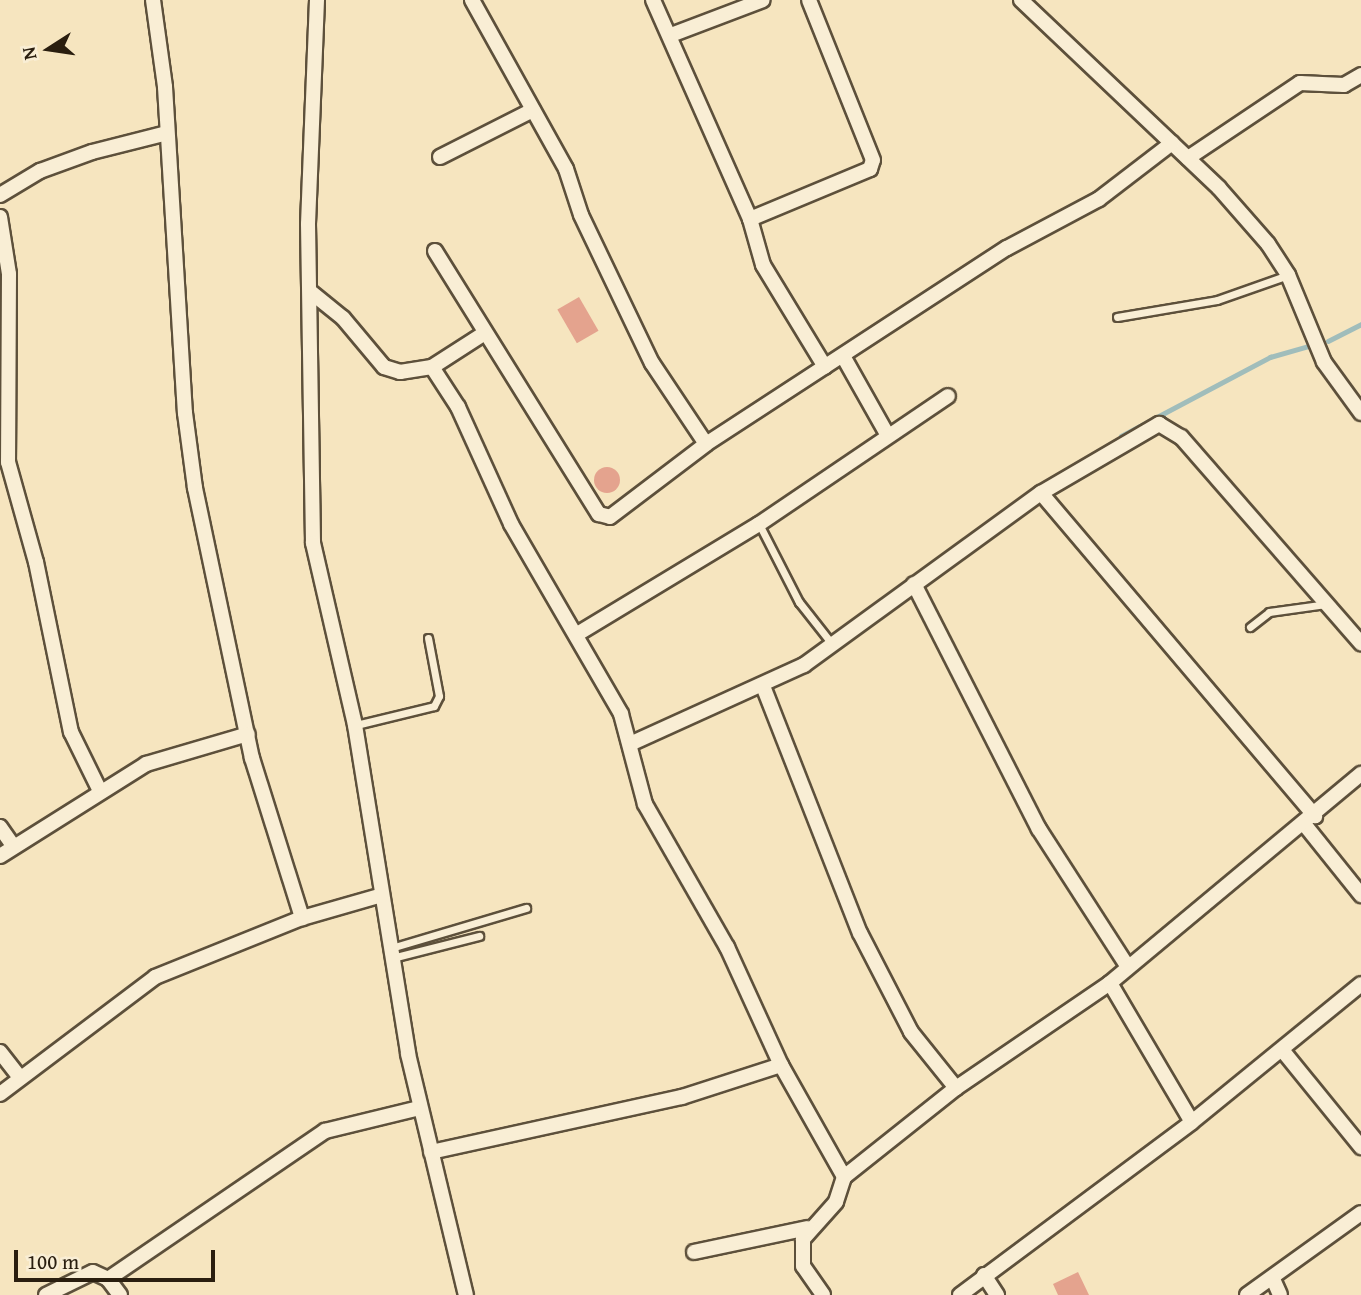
<!DOCTYPE html>
<html>
<head>
<meta charset="utf-8">
<style>
	body { margin:0 }
	#map { position:relative; width:1361px; height:1295px; overflow:hidden; background:#f6e5bf; font-family:"Gentium Book Plus",serif }
	div>[style] { position:absolute }
	[style*='--x'] { left:calc(var(--x)*1px); top:calc(var(--y)*1px); width:calc(var(--w)*1px); rotate:calc(var(--a)*1deg) }
	.stream>* { height:4.5px; margin:-2.25px; padding:0 2.25px; transform-origin:2.25px; border-radius:2.25px; background:#a0bdbb }
	.building>* { inset:0; background:#e4a38e; transform-origin:0 0 }
	.round { border-radius:50% }
	.roads { filter:drop-shadow(2px 0 #5d503b) drop-shadow(-2px 0 #5d503b) drop-shadow(0 2px #5d503b) drop-shadow(0 -2px #5d503b) }
	.lane>* { height:7px; margin:-3.5px; padding:0 3.5px; transform-origin:3.5px; border-radius:3.5px; background:#f9eed5 }
	.street>* { height:14px; margin:-7px; padding:0 7px; transform-origin:7px; border-radius:7px; background:#f9eed5 }
	span { translate:-50% -50%; white-space:nowrap; text-align:center; line-height:1.15; -webkit-text-stroke:6px #f9eed5; paint-order:stroke }
	.north { position:absolute; left:14px; top:14px; width:70px; height:70px; -webkit-text-stroke:5px #f9eed5; paint-order:stroke; rotate:258deg; font-size:19px; font-weight:700; line-height:28px; text-align:center; color:#2a1e0f }
	.north::after { content:''; display:block; margin:auto; width:24px; height:32px; background:#2a1e0f; clip-path:polygon(50% 0,100% 100%,50% 72%,0 100%) }
	.scale { position:absolute; left:14px; top:1250px; width:201px; height:32px; box-sizing:border-box; border:4px solid #2a1e0f; border-top:0; padding-left:9px; font-size:21px; line-height:24px; white-space:nowrap; color:#2a1e0f; -webkit-text-stroke:5px #f9eed5; paint-order:stroke }
</style>
</head>
<body>
<div id="map">
	<div class="stream">
		<i style="--x:1328;--y:341;--w:37;--a:-27"></i>
		<i style="--x:1121;--y:436;--w:169;--a:-27.9"></i>
		<i style="--x:1270;--y:357;--w:41;--a:-15.8"></i>
	</div>
	<div class="building">
		<i style="left:579px;top:297px;width:39px;height:25px;rotate:60deg"></i>
		<i class="round" style="left:594px;top:467px;width:26px;height:26px"></i>
		<i style="clip-path:polygon(1078px 1272px,1089px 1295px,1058px 1295px,1053px 1284px)"></i>
	</div>
	<div class="roads">
		<div class="lane">
			<i style="--x:1117;--y:317;--w:101;--a:-9.6"></i>
			<i style="--x:1217;--y:300;--w:75;--a:-19.4"></i>
			<i style="--x:759;--y:524;--w:88;--a:62.9"></i>
			<i style="--x:799;--y:602;--w:53;--a:51.8"></i>
			<i style="--x:1250;--y:627;--w:24;--a:-38"></i>
			<i style="--x:1269;--y:612;--w:59;--a:-7.9"></i>
			<i style="--x:356;--y:725;--w:80;--a:-13.7"></i>
			<i style="--x:434;--y:706;--w:11;--a:-63"></i>
			<i style="--x:439;--y:696;--w:59;--a:-100.7"></i>
			<i style="--x:391;--y:948;--w:141;--a:-16.5"></i>
			<i style="--x:392;--y:958;--w:90;--a:-14.2"></i>
		</div>
		<div class="street">
			<i style="--x:153;--y:0;--w:88;--a:82.1"></i>
			<i style="--x:165;--y:87;--w:327;--a:86.5"></i>
			<i style="--x:185;--y:413;--w:76;--a:82.4"></i>
			<i style="--x:195;--y:488;--w:276;--a:78.1"></i>
			<i style="--x:252;--y:758;--w:168;--a:72.6"></i>
			<i style="--x:317;--y:0;--w:224;--a:92.3"></i>
			<i style="--x:308;--y:224;--w:319;--a:89.1"></i>
			<i style="--x:313;--y:543;--w:187;--a:77"></i>
			<i style="--x:355;--y:725;--w:333;--a:80.8"></i>
			<i style="--x:408;--y:1054;--w:248;--a:76.5"></i>
			<i style="--x:472;--y:0;--w:193;--a:60.9"></i>
			<i style="--x:566;--y:169;--w:48;--a:71.9"></i>
			<i style="--x:581;--y:215;--w:164;--a:64.4"></i>
			<i style="--x:652;--y:363;--w:97;--a:56.3"></i>
			<i style="--x:653;--y:0;--w:240;--a:66.1"></i>
			<i style="--x:750;--y:219;--w:48;--a:74.2"></i>
			<i style="--x:763;--y:265;--w:119;--a:58.7"></i>
			<i style="--x:1021;--y:0;--w:273;--a:43.5"></i>
			<i style="--x:1219;--y:188;--w:74;--a:48.8"></i>
			<i style="--x:1268;--y:244;--w:37;--a:57"></i>
			<i style="--x:1288;--y:275;--w:94;--a:67.5"></i>
			<i style="--x:1324;--y:362;--w:63;--a:54"></i>
			<i style="--x:671;--y:35;--w:98;--a:-20.8"></i>
			<i style="--x:440;--y:157;--w:104;--a:-26.8"></i>
			<i style="--x:1188;--y:158;--w:135;--a:-33.8"></i>
			<i style="--x:1300;--y:83;--w:44;--a:2.6"></i>
			<i style="--x:1344;--y:85;--w:20;--a:-30"></i>
			<i style="--x:0;--y:195;--w:47;--a:-31"></i>
			<i style="--x:40;--y:171;--w:55;--a:-20.1"></i>
			<i style="--x:92;--y:152;--w:77;--a:-14.2"></i>
			<i style="--x:0;--y:217;--w:58;--a:81"></i>
			<i style="--x:9;--y:274;--w:188;--a:90.3"></i>
			<i style="--x:8;--y:462;--w:104;--a:74.4"></i>
			<i style="--x:36;--y:562;--w:174;--a:78.4"></i>
			<i style="--x:71;--y:732;--w:66;--a:63.8"></i>
			<i style="--x:750;--y:219;--w:130;--a:-22.6"></i>
			<i style="--x:870;--y:169;--w:9;--a:-72"></i>
			<i style="--x:873;--y:160;--w:172;--a:-111.8"></i>
			<i style="--x:435;--y:251;--w:310;--a:58.1"></i>
			<i style="--x:599;--y:514;--w:11;--a:15"></i>
			<i style="--x:610;--y:517;--w:121;--a:-37.2"></i>
			<i style="--x:706;--y:444;--w:359;--a:-33.1"></i>
			<i style="--x:1007;--y:248;--w:104;--a:-28"></i>
			<i style="--x:1099;--y:199;--w:92;--a:-37.5"></i>
			<i style="--x:312;--y:293;--w:40;--a:39"></i>
			<i style="--x:343;--y:318;--w:64;--a:50.1"></i>
			<i style="--x:384;--y:367;--w:17;--a:17"></i>
			<i style="--x:400;--y:372;--w:32;--a:-9"></i>
			<i style="--x:432;--y:367;--w:63;--a:-32.7"></i>
			<i style="--x:843;--y:356;--w:90;--a:60.6"></i>
			<i style="--x:432;--y:367;--w:48;--a:57"></i>
			<i style="--x:458;--y:407;--w:128;--a:65.6"></i>
			<i style="--x:511;--y:524;--w:220;--a:59.9"></i>
			<i style="--x:621;--y:714;--w:93;--a:75.1"></i>
			<i style="--x:645;--y:804;--w:165;--a:60.2"></i>
			<i style="--x:727;--y:947;--w:130;--a:65.4"></i>
			<i style="--x:781;--y:1065;--w:129;--a:60.6"></i>
			<i style="--x:844;--y:1177;--w:26;--a:108"></i>
			<i style="--x:836;--y:1202;--w:50;--a:131.7"></i>
			<i style="--x:803;--y:1239;--w:27;--a:90"></i>
			<i style="--x:803;--y:1266;--w:35;--a:55"></i>
			<i style="--x:1041;--y:493;--w:424;--a:49.7"></i>
			<i style="--x:914;--y:584;--w:275;--a:63"></i>
			<i style="--x:1039;--y:829;--w:164;--a:57.2"></i>
			<i style="--x:579;--y:633;--w:210;--a:-31.2"></i>
			<i style="--x:759;--y:524;--w:228;--a:-34.1"></i>
			<i style="--x:763;--y:686;--w:265;--a:68.6"></i>
			<i style="--x:860;--y:933;--w:111;--a:62.7"></i>
			<i style="--x:911;--y:1032;--w:72;--a:51.2"></i>
			<i style="--x:630;--y:744;--w:191;--a:-24.4"></i>
			<i style="--x:804;--y:665;--w:293;--a:-36"></i>
			<i style="--x:1041;--y:493;--w:137;--a:-30.3"></i>
			<i style="--x:1159;--y:424;--w:26;--a:31"></i>
			<i style="--x:1181;--y:437;--w:274;--a:48.9"></i>
			<i style="--x:1305;--y:825;--w:90;--a:51.3"></i>
			<i style="--x:0;--y:827;--w:21;--a:55"></i>
			<i style="--x:0;--y:856;--w:173;--a:-32.2"></i>
			<i style="--x:146;--y:764;--w:106;--a:-16.4"></i>
			<i style="--x:1110;--y:983;--w:161;--a:59.5"></i>
			<i style="--x:1283;--y:1051;--w:124;--a:50.9"></i>
			<i style="--x:0;--y:1052;--w:33;--a:52"></i>
			<i style="--x:0;--y:1094;--w:194;--a:-37"></i>
			<i style="--x:155;--y:977;--w:158;--a:-21.9"></i>
			<i style="--x:302;--y:918;--w:83;--a:-16"></i>
			<i style="--x:431;--y:1152;--w:257;--a:-12.4"></i>
			<i style="--x:682;--y:1097;--w:104;--a:-17.9"></i>
			<i style="--x:844;--y:1177;--w:143;--a:-38.5"></i>
			<i style="--x:956;--y:1088;--w:186;--a:-34.3"></i>
			<i style="--x:1110;--y:983;--w:327;--a:-39.8"></i>
			<i style="--x:694;--y:1252;--w:116;--a:-11.9"></i>
			<i style="--x:984;--y:1275;--w:24;--a:57"></i>
			<i style="--x:108;--y:1279;--w:263;--a:-34.3"></i>
			<i style="--x:325;--y:1131;--w:97;--a:-13.7"></i>
			<i style="--x:1273;--y:1279;--w:17;--a:66"></i>
			<i style="--x:46;--y:1295;--w:52;--a:-26.1"></i>
			<i style="--x:93;--y:1272;--w:17;--a:25"></i>
			<i style="--x:108;--y:1279;--w:20;--a:53"></i>
			<i style="--x:960;--y:1295;--w:289;--a:-36.7"></i>
			<i style="--x:1192;--y:1122;--w:218;--a:-39.2"></i>
			<i style="--x:1247;--y:1295;--w:140;--a:-35.7"></i>
		</div>
	</div>
	<div class="north">N</div>
	<div class="scale">100 m</div>
</div>
</body>
</html>
